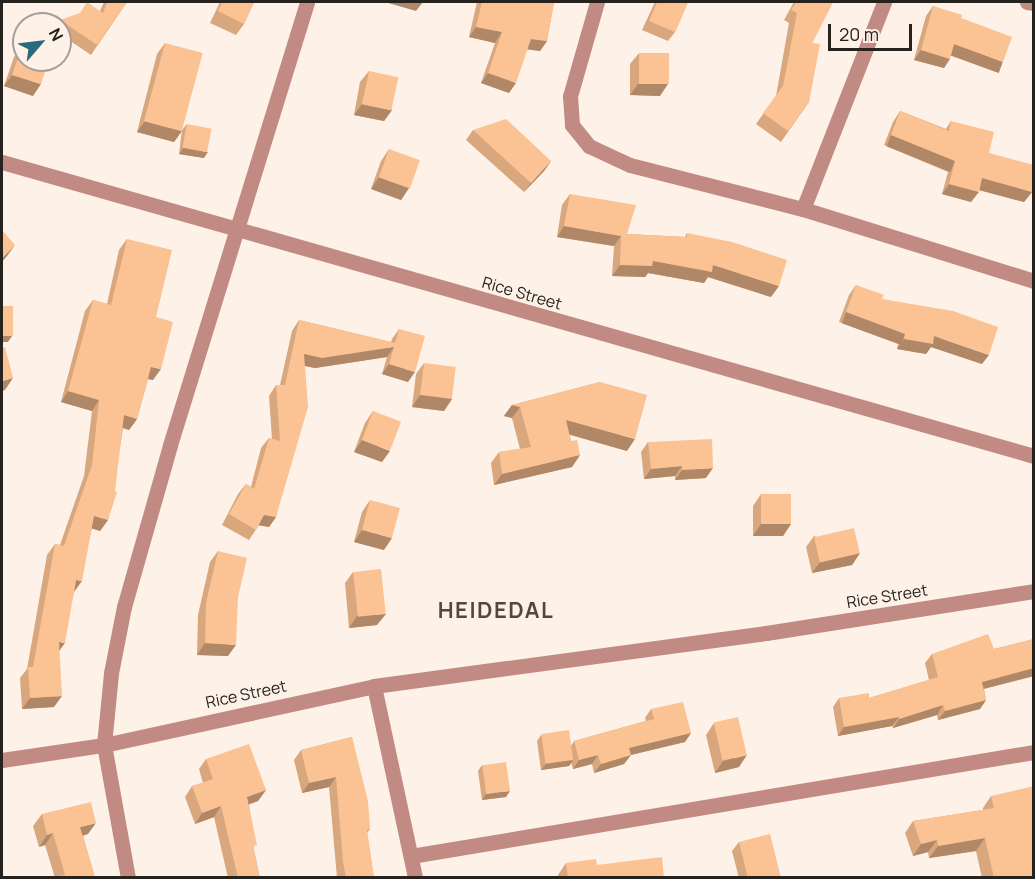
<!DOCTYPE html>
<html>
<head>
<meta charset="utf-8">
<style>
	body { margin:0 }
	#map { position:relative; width:1035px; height:879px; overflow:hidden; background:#fdf1e8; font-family:Manrope,sans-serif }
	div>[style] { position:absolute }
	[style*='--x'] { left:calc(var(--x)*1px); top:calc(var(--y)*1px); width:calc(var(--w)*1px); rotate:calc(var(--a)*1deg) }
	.minor>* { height:15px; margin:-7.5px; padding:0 7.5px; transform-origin:7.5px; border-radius:7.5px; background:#c18b83 }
	.wall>* { inset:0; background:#d8a77e }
	.shaded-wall>* { inset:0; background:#b08867; transform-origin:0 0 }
	.building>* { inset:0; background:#fbc293; transform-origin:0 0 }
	span { translate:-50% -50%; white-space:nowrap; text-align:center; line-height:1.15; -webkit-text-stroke:6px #fdf1e8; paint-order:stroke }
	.street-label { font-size:16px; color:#26221e }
	.district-label { font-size:22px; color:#514840; font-weight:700; letter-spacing:1.5px }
	.frame { position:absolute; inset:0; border:3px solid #26221e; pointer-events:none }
	.north { position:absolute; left:12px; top:12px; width:60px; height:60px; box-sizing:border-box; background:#fdf1e8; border:2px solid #a79e97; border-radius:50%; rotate:62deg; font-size:16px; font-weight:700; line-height:24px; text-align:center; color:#26221e }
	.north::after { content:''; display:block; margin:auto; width:21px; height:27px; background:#296b7e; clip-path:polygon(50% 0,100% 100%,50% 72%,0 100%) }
	.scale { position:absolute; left:828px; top:24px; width:84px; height:27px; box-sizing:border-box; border:3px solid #26221e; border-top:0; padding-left:8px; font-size:18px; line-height:21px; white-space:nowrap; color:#26221e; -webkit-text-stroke:4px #fdf1e8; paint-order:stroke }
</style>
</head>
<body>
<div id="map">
	<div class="minor">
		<i style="--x:597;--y:2;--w:98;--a:106"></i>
		<i style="--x:570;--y:96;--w:29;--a:86"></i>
		<i style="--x:572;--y:125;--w:27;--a:51"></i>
		<i style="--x:589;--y:146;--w:45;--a:24.9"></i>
		<i style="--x:630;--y:165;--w:179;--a:14.3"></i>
		<i style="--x:803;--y:209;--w:242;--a:17.3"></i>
		<i style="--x:1027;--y:2;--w:7;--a:8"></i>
		<i style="--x:2;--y:162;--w:1073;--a:15.9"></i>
		<i style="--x:803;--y:209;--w:222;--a:-68.6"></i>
		<i style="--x:374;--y:686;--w:196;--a:77.9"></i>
		<i style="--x:2;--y:760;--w:103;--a:-8.4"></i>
		<i style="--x:104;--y:745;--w:276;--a:-12.3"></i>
		<i style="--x:374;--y:686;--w:396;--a:-7.7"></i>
		<i style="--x:766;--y:633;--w:271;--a:-8.9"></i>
		<i style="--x:411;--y:856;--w:632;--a:-9.48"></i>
		<i style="--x:128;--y:878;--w:135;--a:-100.2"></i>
		<i style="--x:104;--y:745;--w:72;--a:-84.4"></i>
		<i style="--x:111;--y:673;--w:67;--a:-78.9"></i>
		<i style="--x:124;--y:607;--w:168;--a:-74.1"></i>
		<i style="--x:170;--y:445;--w:464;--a:-72.8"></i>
	</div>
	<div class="wall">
		<i style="clip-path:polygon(104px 2px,127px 2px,91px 55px,60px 34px,60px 24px,56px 24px,60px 20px,100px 11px)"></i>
		<i style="clip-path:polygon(220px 2px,254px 2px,244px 24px,236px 35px,210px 23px)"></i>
		<i style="clip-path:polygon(477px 2px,554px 2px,547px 41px,540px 51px,527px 49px,509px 93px,481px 83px,495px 43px,469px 37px)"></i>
		<i style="clip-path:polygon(655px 2px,688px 2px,675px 32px,668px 41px,642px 30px)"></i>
		<i style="clip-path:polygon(794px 2px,833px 2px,812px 43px,809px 102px,781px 142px,756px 124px,776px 96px,789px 23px,784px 20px)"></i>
		<i style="clip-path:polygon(933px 6px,961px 18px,996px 72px,951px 55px,944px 68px,914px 60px,926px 16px)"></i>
		<i style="clip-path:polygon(165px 43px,182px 130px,187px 124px,204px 158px,179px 154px,182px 130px,174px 142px,137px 132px,157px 54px)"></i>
		<i style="clip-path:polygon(22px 46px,33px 96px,4px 86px,14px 57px)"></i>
		<i style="clip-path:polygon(639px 53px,660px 96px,630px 95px,630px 64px)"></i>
		<i style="clip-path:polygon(369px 71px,392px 110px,384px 121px,354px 115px,360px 82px)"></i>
		<i style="clip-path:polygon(900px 111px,946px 129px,951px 121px,989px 153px,1032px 192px,1024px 202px,979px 190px,971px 202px,942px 194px,948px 172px,884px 145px,893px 122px)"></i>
		<i style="clip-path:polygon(473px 130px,551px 161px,544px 171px,524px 192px,466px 140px)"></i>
		<i style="clip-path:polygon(389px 149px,409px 188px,401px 200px,371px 189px,381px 161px)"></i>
		<i style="clip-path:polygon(570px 194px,627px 234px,685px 237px,687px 233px,771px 297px,708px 277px,704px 283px,648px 273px,645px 277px,612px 276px,614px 246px,557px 237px,562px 205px)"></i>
		<i style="clip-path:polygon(127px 239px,156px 317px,153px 380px,148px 379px,137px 419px,129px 430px,123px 428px,108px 520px,100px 531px,92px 528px,74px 592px,59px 651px,54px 707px,22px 709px,20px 678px,27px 669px,47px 555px,55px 544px,60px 545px,84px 476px,92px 411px,61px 402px,85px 311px,93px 300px,107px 304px,119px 250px)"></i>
		<i style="clip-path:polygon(856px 285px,882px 299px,982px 364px,931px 347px,926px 354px,897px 349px,898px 344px,839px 322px,849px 295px)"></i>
		<i style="clip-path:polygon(299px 320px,391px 342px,392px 339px,399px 329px,408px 382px,382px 374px,387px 357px,315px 368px,304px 366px,276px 517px,269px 527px,259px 525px,249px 540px,222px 525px,238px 494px,246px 484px,251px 487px,261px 448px,269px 438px,272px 439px,269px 396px,276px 385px,280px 385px,292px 331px)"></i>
		<i style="clip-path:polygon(424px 363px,452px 399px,444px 411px,412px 407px,416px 374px)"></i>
		<i style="clip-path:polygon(600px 382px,627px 451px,570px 435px,571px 441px,580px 455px,572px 467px,494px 485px,491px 463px,499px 452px,520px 449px,512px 418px,504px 416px,512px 405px)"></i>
		<i style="clip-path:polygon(373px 411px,382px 462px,354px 452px,365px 423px)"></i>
		<i style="clip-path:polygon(648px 442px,706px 478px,675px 480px,675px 476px,644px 479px,641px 452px)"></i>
		<i style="clip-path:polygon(761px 494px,791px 524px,783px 536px,753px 536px,753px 506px)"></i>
		<i style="clip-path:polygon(370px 500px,384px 550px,354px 542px,362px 512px)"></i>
		<i style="clip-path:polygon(814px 536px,860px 553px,852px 565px,812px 573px,806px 547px)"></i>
		<i style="clip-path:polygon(218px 551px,238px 597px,228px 656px,197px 655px,198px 615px,210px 562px)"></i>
		<i style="clip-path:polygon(353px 572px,377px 625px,349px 628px,345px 583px)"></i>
		<i style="clip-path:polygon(1034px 639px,1034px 676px,984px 689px,986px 700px,980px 709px,938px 720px,937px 715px,893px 728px,892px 726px,838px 736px,833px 707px,839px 698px,869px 698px,929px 680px,925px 663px,932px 654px,994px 649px)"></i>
		<i style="clip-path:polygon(651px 709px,691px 733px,685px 742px,631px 755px,624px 764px,594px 773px,592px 764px,573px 769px,571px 763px,569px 766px,541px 770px,537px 741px,541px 735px,571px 746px,574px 741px,646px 721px,645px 718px)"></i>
		<i style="clip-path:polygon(714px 723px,739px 767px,715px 773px,706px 735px)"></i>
		<i style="clip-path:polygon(352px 737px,370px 829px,367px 833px,374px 878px,337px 878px,329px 787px,302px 793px,294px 760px,301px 750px)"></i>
		<i style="clip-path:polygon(206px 759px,266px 790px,258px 801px,249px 804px,254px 850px,260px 878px,228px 878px,214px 817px,195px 824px,185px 797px,192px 786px,203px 783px,199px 769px)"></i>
		<i style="clip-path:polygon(482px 765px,506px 797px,482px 800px,478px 771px)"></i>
		<i style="clip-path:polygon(991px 796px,1034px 878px,982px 878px,976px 851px,929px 858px,928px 852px,913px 856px,905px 833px,913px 821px,983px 810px,983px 808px)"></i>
		<i style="clip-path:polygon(42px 814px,88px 834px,83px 836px,95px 878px,55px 878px,45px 845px,39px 847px,33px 826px)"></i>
		<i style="clip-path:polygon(739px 842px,781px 878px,739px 878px,732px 851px)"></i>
		<i style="clip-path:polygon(566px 863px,597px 865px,664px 878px,558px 878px,558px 875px)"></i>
	</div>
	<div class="shaded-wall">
		<i style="clip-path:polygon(385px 2px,423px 2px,416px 11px)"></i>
		<i style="clip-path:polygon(476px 27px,502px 32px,495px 43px,469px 37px)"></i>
		<i style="clip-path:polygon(531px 39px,547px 41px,540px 51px,524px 49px)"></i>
		<i style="left:954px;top:44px;width:52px;height:12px;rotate:20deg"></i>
		<i style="clip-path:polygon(921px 50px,950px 59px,944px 68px,914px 60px)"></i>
		<i style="clip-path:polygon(488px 73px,516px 83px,509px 93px,481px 83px)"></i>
		<i style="clip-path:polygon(12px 75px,41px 84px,33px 96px,4px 86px)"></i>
		<i style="clip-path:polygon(638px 84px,668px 84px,660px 96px,630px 95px)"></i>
		<i style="clip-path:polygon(362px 104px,392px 110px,384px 121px,354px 115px)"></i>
		<i style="clip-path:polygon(145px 121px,182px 131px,174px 142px,137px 132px)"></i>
		<i style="left:891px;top:135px;width:69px;height:12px;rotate:22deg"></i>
		<i style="clip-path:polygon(183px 148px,208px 152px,204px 158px,179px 154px)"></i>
		<i style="clip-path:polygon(551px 161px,544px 171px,524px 192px,531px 183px)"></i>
		<i style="clip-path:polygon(379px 177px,409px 188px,401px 200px,371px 189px)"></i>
		<i style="clip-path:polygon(982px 178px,1032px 192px,1024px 202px,975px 189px)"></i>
		<i style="clip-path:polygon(949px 184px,979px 192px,971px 202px,942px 194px)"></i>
		<i style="clip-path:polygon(564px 226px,621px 236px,614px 246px,557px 237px)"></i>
		<i style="clip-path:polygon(15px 245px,7px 256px,2px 262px,2px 258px)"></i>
		<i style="clip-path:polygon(653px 261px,713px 265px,779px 286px,771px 297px,708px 277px,704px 283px,648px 273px,645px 277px,612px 276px,620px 265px)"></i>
		<i style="left:846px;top:312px;width:63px;height:12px;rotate:20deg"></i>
		<i style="clip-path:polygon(2px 336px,12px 336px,8px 342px,2px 342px)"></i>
		<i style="clip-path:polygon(934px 336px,989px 355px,982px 364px,931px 347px,926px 354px,897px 349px,904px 339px)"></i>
		<i style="clip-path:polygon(394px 347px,387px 357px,315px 368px,296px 364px,304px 354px)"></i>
		<i style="clip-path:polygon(389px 364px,415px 372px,408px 382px,382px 374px)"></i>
		<i style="clip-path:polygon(151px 367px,161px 369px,153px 380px,143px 378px)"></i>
		<i style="clip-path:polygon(13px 378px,5px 390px,2px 391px,2px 381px)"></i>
		<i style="clip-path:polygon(68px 391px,99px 400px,92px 411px,61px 402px)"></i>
		<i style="clip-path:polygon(420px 395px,452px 399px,444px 411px,412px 407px)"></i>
		<i style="clip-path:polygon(512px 405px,520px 407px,512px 418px,504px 416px)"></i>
		<i style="clip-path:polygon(124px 415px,137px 419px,129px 430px,117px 426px)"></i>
		<i style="clip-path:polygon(566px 420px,635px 439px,627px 451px,558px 431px)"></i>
		<i style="clip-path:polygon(362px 440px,390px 451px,382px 462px,354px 452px)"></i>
		<i style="clip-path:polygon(580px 455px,572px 467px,494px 485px,502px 474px)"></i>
		<i style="clip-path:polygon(682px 466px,675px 476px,644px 479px,651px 469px)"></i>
		<i style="clip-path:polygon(713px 468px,706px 478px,675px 480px,682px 470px)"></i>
		<i style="clip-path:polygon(264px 515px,276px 517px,269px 527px,257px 525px)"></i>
		<i style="clip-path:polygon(94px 516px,108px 520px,100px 531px,87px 527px)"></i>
		<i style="clip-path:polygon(761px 524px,791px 524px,783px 536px,753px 536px)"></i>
		<i style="clip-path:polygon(362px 530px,392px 538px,384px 550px,354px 542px)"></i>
		<i style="clip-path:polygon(860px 553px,852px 565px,812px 573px,820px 562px)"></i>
		<i style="clip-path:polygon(76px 580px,82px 581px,74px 592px)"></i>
		<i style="clip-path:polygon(386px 614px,377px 625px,349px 628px,357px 616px)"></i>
		<i style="clip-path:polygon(59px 642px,65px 643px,57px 654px)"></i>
		<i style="clip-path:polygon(205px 643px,236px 645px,228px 656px,197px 655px)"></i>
		<i style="clip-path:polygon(1034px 668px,1034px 676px,975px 691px,982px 682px)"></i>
		<i style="clip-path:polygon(62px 696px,54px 707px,22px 709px,30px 698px)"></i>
		<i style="clip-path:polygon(986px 700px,980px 709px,938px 720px,945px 711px)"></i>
		<i style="clip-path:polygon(943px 705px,937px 715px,893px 728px,899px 719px)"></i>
		<i style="clip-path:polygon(899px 717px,892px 726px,838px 736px,844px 727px)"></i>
		<i style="clip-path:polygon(691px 733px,685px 742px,622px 757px,629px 748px)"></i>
		<i style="clip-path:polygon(598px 755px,592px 764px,573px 769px,579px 760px)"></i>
		<i style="clip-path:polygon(631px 755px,624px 764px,594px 773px,601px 764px)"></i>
		<i style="clip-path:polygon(747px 755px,739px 767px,715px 773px,723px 761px)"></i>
		<i style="clip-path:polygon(573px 760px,569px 766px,541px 770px,546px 764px)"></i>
		<i style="clip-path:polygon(336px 777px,329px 787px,302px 793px,309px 783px)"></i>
		<i style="clip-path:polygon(266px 790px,258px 801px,240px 808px,247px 797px)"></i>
		<i style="clip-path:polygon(510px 791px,506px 797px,482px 800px,486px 794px)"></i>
		<i style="clip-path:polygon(221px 806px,214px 817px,195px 824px,202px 813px)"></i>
		<i style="clip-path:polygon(96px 823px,88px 834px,72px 838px,80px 827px)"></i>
		<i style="clip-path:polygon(53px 833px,45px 845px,39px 847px,47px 835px)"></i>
		<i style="clip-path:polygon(985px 838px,976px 851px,929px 858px,938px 846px)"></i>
		<i style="clip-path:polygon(937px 840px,928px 852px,913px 856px,921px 844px)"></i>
	</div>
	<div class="building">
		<i style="clip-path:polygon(87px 2px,103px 13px,107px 2px,127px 2px,97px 45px,60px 20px,80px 13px)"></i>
		<i style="clip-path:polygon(222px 2px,254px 2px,244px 24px,218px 11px)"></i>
		<i style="clip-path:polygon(482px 2px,554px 2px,547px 41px,531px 39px,516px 83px,488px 73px,502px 32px,476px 27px)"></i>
		<i style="clip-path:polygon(657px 2px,688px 2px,675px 32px,649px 21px)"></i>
		<i style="clip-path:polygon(796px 2px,833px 2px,812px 43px,820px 44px,809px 102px,788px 131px,763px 113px,783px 86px,797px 13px,791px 10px)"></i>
		<i style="clip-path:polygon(933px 6px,962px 15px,961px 18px,1012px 37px,1003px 62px,954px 44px,950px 59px,921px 50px)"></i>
		<i style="left:165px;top:43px;width:39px;height:81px;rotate:15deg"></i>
		<i style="clip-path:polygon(22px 46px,24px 47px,24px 60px,49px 60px,41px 84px,12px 75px)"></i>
		<i style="left:639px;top:53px;width:30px;height:31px"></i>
		<i style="left:369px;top:71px;width:30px;height:34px;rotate:12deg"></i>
		<i style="clip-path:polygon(900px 111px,949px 131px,951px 121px,994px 132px,989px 153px,1034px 165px,1034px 185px,1032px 192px,982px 178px,979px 192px,949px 184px,955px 161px,891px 135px)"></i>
		<i style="clip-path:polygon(506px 119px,551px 161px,531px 183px,473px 130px)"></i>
		<i style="left:187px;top:124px;width:25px;height:24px;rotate:11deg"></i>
		<i style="left:389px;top:149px;width:33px;height:30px;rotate:20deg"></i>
		<i style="clip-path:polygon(570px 194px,636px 205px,627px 234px,687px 237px,687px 233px,732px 242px,787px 260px,779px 286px,713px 265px,712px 272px,653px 261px,652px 266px,620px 265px,621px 236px,564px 226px)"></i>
		<i style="clip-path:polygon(2px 230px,15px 245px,2px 258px)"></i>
		<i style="clip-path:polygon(127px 239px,172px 250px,156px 317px,173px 322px,161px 369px,151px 367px,137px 419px,124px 415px,115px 491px,117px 492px,108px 520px,94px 516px,82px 581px,76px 580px,65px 643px,59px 642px,62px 696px,30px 698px,28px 667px,33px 667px,55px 544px,64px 546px,92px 465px,99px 400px,68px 391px,93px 300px,111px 305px)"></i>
		<i style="clip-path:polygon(856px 285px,884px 295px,882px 299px,953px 311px,998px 327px,989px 355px,934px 336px,933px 344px,904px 339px,905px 334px,846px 312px)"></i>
		<i style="left:2px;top:306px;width:11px;height:30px"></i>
		<i style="clip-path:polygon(299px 320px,395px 343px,399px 329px,425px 336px,415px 372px,389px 364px,394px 347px,322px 358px,304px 354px,308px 407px,276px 517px,264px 515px,256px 530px,229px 514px,246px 484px,254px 489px,269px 438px,280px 441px,276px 385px,285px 385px)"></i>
		<i style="clip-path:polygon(5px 347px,13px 378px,2px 381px,2px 348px)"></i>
		<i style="left:424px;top:363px;width:32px;height:32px;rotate:7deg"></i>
		<i style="clip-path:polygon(600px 382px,647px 395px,635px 439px,566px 420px,571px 441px,577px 440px,580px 455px,502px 474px,499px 452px,531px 447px,520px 407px,512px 405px)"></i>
		<i style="left:373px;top:411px;width:30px;height:31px;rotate:21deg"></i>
		<i style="clip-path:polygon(712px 439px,713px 468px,682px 470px,682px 466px,651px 469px,648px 442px)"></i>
		<i style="left:761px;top:494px;width:30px;height:30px"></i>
		<i style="left:370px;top:500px;width:31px;height:31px;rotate:15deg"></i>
		<i style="left:854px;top:528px;width:26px;height:41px;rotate:77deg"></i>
		<i style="clip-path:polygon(218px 551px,247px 558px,238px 597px,236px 645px,205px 643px,206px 603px)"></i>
		<i style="left:381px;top:569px;width:45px;height:28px;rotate:84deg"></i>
		<i style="clip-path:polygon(988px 634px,994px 649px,1034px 639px,1034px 668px,982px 682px,986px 700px,945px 711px,943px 705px,899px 719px,899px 717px,844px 727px,839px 698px,869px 693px,869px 698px,938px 677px,932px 654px)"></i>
		<i style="clip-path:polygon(683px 702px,691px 733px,629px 748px,631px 755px,601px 764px,598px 755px,579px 760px,574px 741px,654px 719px,651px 709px)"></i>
		<i style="left:738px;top:717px;width:39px;height:25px;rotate:77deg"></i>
		<i style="left:569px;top:730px;width:30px;height:28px;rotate:82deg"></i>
		<i style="clip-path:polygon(352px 737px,368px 801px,370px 829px,367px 830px,374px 878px,346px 878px,343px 862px,336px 777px,309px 783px,301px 750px)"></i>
		<i style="clip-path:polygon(249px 744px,266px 790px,247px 797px,257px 845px,253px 846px,260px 878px,238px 878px,221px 806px,202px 813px,192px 786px,213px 779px,206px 759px)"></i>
		<i style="left:506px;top:762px;width:29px;height:24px;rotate:82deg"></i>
		<i style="clip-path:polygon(1034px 786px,1034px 878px,994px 878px,985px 838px,938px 846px,937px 840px,921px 844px,913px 821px,994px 808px,991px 796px)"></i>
		<i style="clip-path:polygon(91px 802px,96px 823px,80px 827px,95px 878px,60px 878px,60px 876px,65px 875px,53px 833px,47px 835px,42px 814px)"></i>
		<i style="clip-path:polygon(770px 834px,781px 878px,748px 878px,739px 842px)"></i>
		<i style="clip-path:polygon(662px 857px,664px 878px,568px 878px,566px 863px,596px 859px,597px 865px)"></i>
	</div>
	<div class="street-label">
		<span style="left:522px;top:293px;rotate:16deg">Rice Street</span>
		<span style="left:887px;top:596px;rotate:-9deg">Rice Street</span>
		<span style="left:246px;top:694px;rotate:-12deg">Rice Street</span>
	</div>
	<div class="district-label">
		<span style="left:496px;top:611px">HEIDEDAL</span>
	</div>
	<div class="frame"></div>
	<div class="north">N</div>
	<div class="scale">20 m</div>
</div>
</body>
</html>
